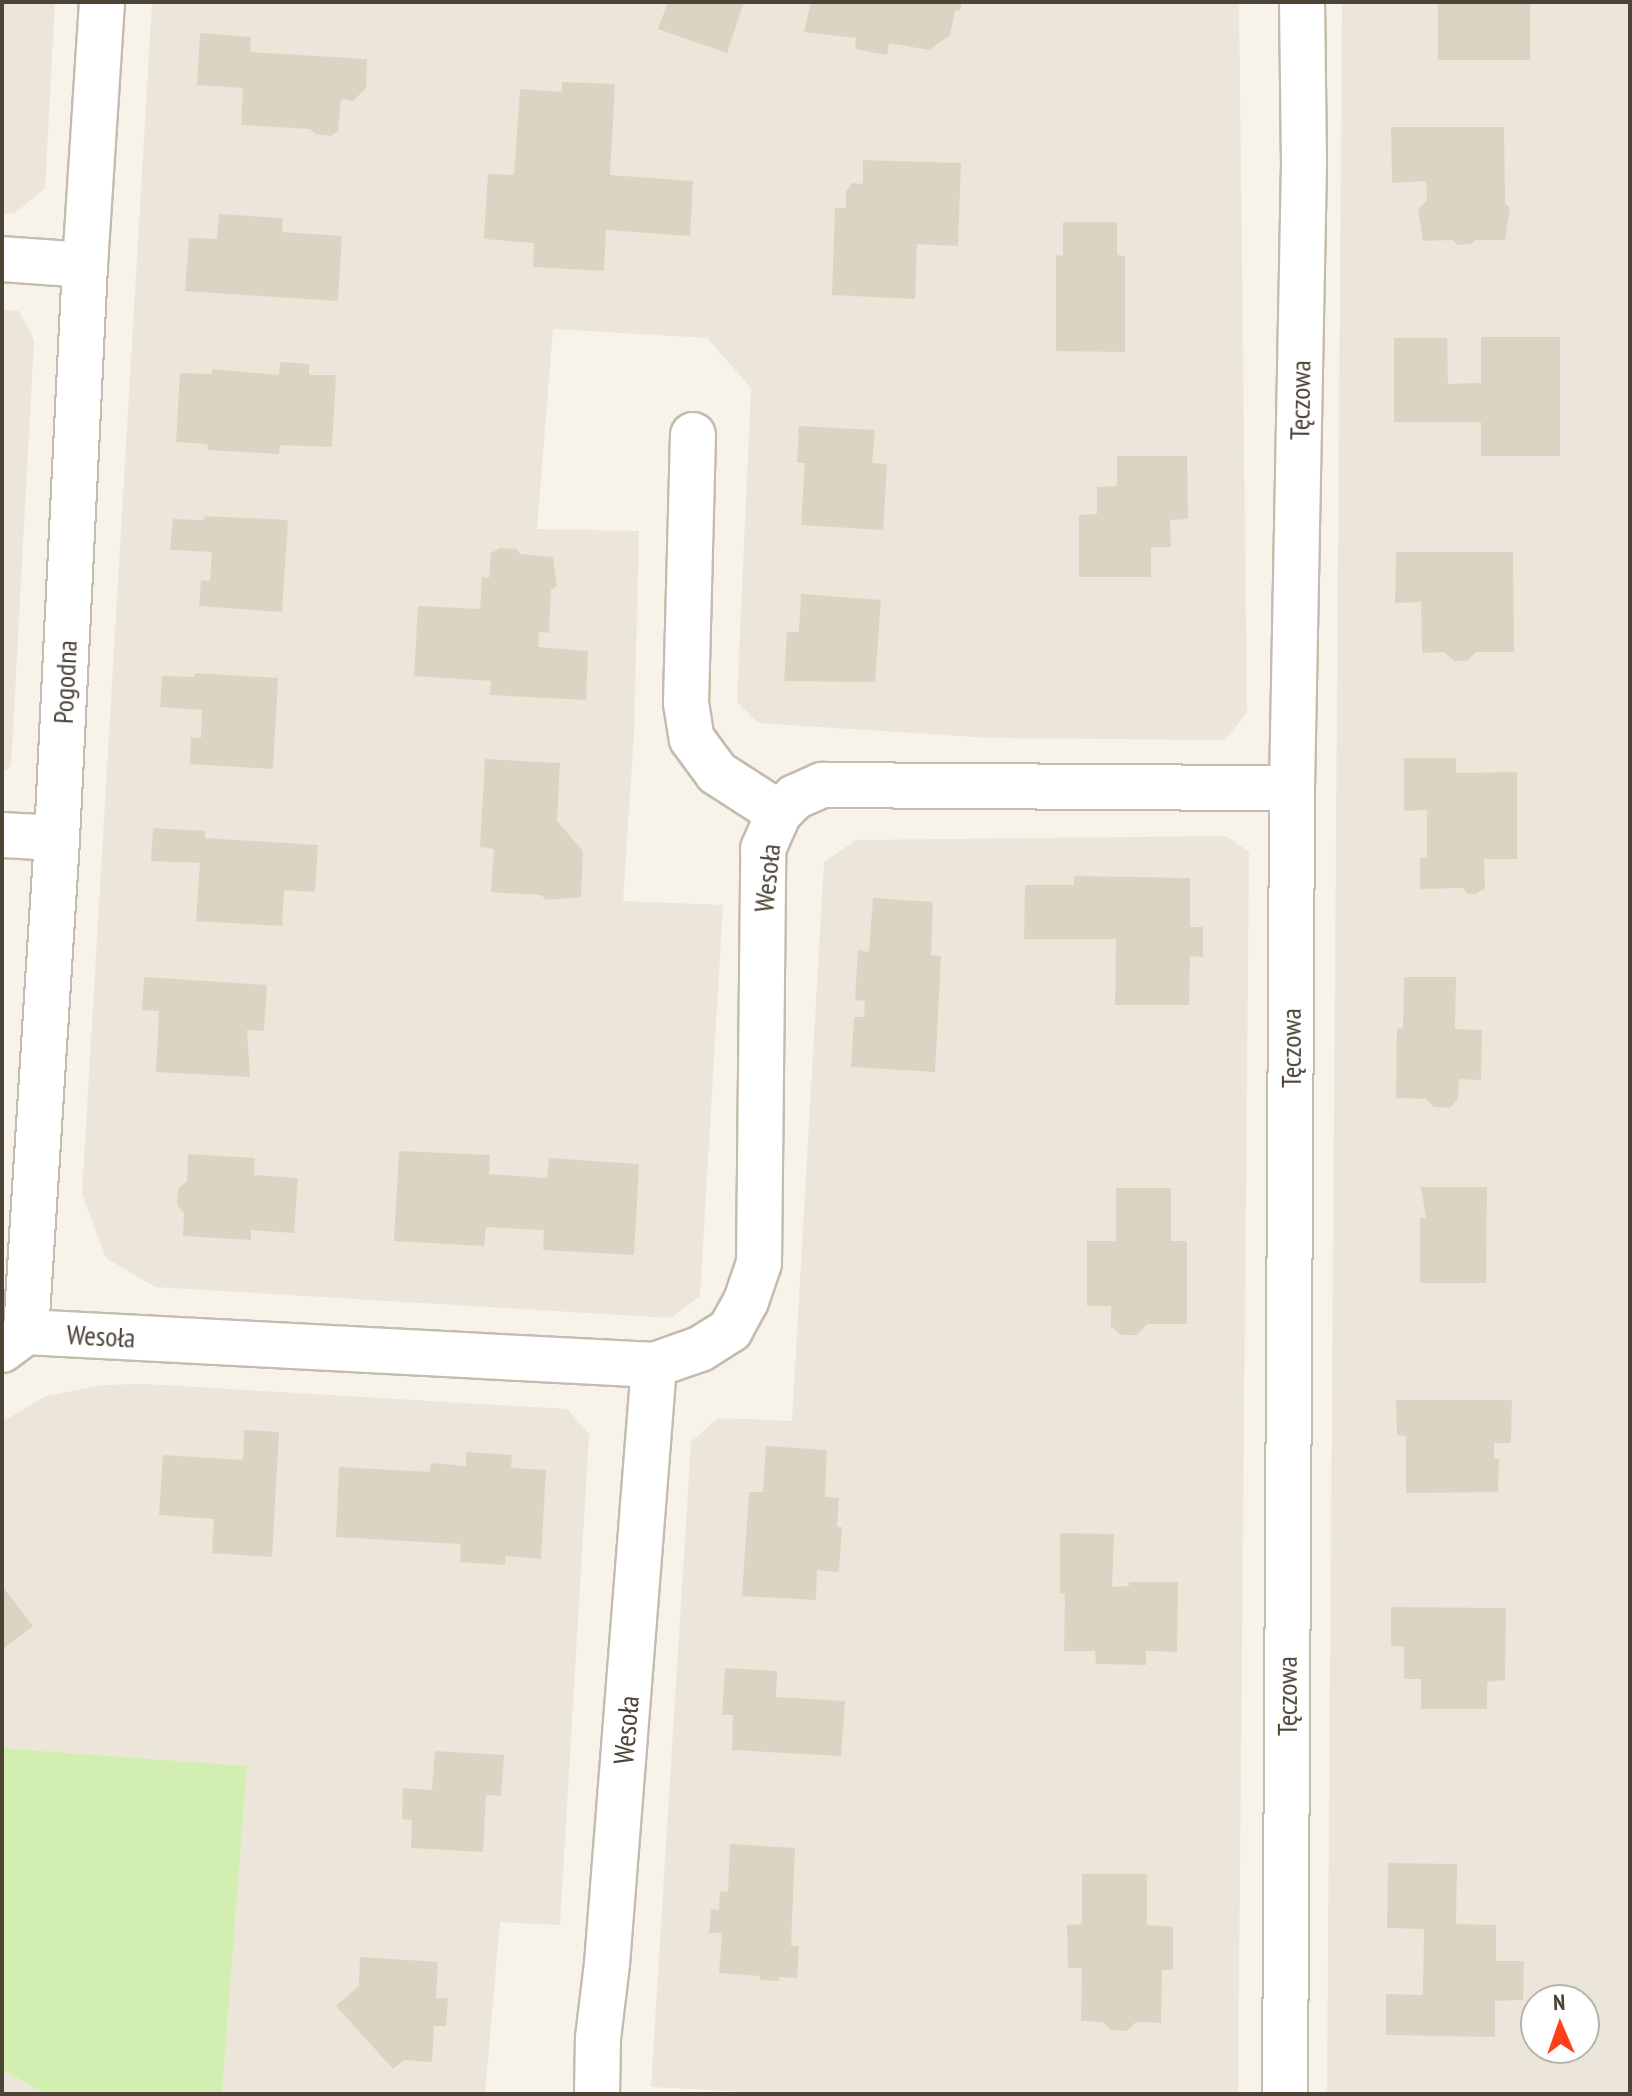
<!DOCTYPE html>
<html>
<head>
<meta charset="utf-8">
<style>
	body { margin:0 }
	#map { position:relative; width:1632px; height:2096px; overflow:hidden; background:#f7f3eb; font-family:"PT Sans Narrow",sans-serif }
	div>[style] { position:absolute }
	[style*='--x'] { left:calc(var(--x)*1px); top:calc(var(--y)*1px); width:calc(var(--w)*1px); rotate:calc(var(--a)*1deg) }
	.residential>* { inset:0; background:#ebe6d9 }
	.green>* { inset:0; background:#d2eeb0 }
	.building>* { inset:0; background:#ddd3c2; transform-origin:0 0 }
	.roads { filter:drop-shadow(2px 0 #c4bcac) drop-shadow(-2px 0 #c4bcac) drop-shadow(0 2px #c4bcac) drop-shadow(0 -2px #c4bcac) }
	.minor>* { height:44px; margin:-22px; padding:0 22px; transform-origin:22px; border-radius:22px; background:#fff }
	span { translate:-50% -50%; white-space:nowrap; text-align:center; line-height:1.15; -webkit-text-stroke:6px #fff; paint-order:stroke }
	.street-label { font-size:28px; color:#4c4437 }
	.frame { position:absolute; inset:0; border:4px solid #4c4437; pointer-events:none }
	.north { position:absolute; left:1520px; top:1984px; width:80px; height:80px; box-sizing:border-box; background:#fff; border:2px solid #b7b4af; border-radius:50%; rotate:358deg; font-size:22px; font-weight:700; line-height:32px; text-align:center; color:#4c4437 }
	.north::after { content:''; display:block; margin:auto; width:28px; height:36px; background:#ff3f1a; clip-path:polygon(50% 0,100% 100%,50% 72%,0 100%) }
</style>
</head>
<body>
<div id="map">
	<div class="residential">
		<i style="clip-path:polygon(2px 2px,55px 2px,45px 188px,14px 214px,2px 213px)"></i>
		<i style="clip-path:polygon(152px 2px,1239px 2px,1247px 712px,1225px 740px,990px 738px,758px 723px,737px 702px,751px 388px,707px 338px,553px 329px,537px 529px,639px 531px,634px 733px,623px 901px,723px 905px,700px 1296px,671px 1318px,155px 1287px,106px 1258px,82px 1194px)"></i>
		<i style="clip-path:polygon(evenodd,1342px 2px,1630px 2px,1630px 2094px,1327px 2094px,1342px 2px,1536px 2000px,1584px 2000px,1584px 2048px,1536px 2048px,1536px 2000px)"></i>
		<i style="clip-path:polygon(2px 310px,19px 311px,34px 340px,11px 766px,2px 773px)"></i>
		<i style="clip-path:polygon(1226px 836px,1249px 852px,1238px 2094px,782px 2094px,651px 2087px,691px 1442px,718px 1418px,792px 1421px,824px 862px,856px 840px)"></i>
		<i style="clip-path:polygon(144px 1384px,567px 1409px,589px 1434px,560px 1925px,500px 1922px,485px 2094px,222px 2094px,247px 1766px,2px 1748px,2px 1422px,46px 1396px,102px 1385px)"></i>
		<i style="clip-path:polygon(2px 2070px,47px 2094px,2px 2094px)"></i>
	</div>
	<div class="green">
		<i style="clip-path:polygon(2px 1748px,247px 1766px,222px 2094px,47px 2094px,2px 2070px)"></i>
	</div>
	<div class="building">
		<i style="clip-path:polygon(668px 2px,744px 2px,727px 53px,658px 29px)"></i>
		<i style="clip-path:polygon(811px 2px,962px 2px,960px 11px,955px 10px,950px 35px,929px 50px,889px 43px,887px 55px,855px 49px,856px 38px,804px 32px)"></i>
		<i style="left:1438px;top:2px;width:92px;height:58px"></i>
		<i style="clip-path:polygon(200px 33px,251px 37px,250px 52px,367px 59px,366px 88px,353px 101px,341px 99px,338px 131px,331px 136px,315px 134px,310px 129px,241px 125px,243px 88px,197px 85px)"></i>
		<i style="clip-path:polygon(562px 82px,615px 84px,610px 175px,693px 181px,690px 236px,606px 230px,604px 271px,533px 267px,534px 243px,484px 239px,488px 174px,514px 175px,520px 89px,562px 92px)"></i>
		<i style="clip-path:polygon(1391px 127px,1504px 127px,1505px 203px,1510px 208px,1505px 240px,1476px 240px,1471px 244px,1458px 245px,1452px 240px,1423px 241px,1418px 209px,1427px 200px,1426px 181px,1392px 183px)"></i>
		<i style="clip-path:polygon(863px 160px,961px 163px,958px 246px,917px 244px,915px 299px,832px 295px,835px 208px,846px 208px,846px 192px,852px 183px,863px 184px)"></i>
		<i style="clip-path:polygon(219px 214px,283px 218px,282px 232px,342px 236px,338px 301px,185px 291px,189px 238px,217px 239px)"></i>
		<i style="clip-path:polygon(1063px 222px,1117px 222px,1117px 255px,1125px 256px,1125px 352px,1056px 351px,1056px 255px,1063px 256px)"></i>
		<i style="clip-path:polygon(1481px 337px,1560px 337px,1560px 456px,1481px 456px,1481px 422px,1394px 422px,1394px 338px,1447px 338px,1448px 384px,1481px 383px)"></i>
		<i style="clip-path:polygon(280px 362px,309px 364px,309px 375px,336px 375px,332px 447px,280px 445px,279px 454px,207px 450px,208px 444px,176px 442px,180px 373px,212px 374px,212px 369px,279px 375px)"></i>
		<i style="clip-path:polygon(799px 426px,875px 430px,872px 463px,887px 464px,883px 530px,801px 525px,805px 463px,797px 463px)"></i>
		<i style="clip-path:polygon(1117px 456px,1187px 456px,1188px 519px,1170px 520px,1171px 547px,1151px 547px,1151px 577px,1079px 577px,1079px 515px,1097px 514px,1097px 487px,1117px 486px)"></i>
		<i style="clip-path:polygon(205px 516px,288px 520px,282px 612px,199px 606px,201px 580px,210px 581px,212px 552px,170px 550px,173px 519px,204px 520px)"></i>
		<i style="clip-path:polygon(500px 548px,516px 549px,521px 554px,553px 557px,557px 586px,551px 590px,549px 633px,539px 632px,538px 647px,588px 651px,586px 700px,490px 695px,491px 681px,414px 676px,418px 606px,480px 609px,482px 577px,489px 578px,491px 553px)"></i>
		<i style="clip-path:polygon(1396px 552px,1513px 552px,1514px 652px,1476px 652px,1467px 661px,1454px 661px,1444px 652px,1422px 653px,1421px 602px,1395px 603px)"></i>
		<i style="clip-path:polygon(801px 594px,881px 600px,875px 682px,784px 681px,787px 632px,799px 632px)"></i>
		<i style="clip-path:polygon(195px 673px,278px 678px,273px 769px,190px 764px,191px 737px,201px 738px,202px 710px,160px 707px,162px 676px,194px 677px)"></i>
		<i style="clip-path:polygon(1404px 758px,1456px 758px,1456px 773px,1517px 772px,1517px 859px,1484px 859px,1485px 888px,1476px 894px,1468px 894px,1463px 888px,1420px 889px,1420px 858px,1427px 858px,1427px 810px,1404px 811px)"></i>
		<i style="clip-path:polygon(485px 759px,560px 763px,557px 821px,583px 851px,581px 897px,546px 900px,541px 895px,491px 892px,494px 849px,480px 847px)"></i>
		<i style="clip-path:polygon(153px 828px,205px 831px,205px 838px,318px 845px,315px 892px,284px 890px,282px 926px,196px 921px,200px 863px,151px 861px)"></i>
		<i style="clip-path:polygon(1074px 876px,1190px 878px,1190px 927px,1203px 927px,1203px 957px,1190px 956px,1189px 1005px,1115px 1005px,1116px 939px,1024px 939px,1025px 885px,1074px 885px)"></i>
		<i style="clip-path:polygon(873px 898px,933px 902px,931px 955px,941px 956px,935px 1072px,851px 1067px,854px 1017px,864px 1017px,865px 1001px,855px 1000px,858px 950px,869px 952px)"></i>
		<i style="clip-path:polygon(144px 977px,267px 985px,264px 1031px,247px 1030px,250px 1077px,156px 1072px,159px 1011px,142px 1010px)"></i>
		<i style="clip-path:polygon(1404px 977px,1456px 977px,1455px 1029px,1482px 1030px,1481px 1080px,1459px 1079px,1458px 1099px,1450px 1108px,1434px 1107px,1426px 1099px,1396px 1098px,1397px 1028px,1403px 1029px)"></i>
		<i style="clip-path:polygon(399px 1151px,490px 1155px,489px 1174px,547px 1178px,549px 1158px,639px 1164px,634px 1255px,543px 1250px,544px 1230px,486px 1227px,484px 1246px,394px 1241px)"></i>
		<i style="clip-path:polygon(188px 1154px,255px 1158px,254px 1175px,298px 1178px,294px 1233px,251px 1230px,251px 1240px,183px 1236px,184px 1213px,177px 1205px,178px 1189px,187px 1181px)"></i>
		<i style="clip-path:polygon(1421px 1187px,1487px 1187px,1486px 1283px,1420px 1283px,1420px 1218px,1426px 1218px)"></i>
		<i style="clip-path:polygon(1116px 1188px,1171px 1188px,1171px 1241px,1187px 1241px,1187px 1324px,1147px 1324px,1137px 1335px,1121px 1335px,1111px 1326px,1111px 1306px,1087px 1306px,1087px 1241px,1116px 1241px)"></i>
		<i style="clip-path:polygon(1396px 1400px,1512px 1400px,1511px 1443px,1494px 1443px,1494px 1459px,1499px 1459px,1498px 1492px,1406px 1493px,1406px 1436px,1397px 1435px)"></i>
		<i style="clip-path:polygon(244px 1430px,279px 1432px,272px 1557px,212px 1553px,214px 1519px,159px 1515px,163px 1455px,243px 1460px)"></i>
		<i style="clip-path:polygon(766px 1446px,827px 1450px,825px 1497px,839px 1498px,837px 1527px,842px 1527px,839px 1572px,817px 1570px,816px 1600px,742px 1596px,749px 1492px,763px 1492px)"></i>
		<i style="clip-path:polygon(466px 1452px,512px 1455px,511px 1468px,546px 1470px,541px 1559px,505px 1556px,505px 1565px,460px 1562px,461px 1544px,336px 1537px,339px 1467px,430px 1472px,431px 1463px,466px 1466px)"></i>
		<i style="clip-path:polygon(1060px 1533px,1114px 1534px,1112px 1587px,1129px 1586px,1129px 1582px,1178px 1582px,1177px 1652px,1146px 1651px,1146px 1665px,1096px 1664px,1095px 1651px,1064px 1651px,1065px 1594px,1060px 1593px)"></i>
		<i style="clip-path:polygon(2px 1586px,33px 1626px,2px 1650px)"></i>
		<i style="clip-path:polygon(1391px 1607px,1506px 1608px,1505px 1680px,1487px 1682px,1487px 1709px,1421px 1709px,1421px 1679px,1404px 1679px,1404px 1647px,1391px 1646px)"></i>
		<i style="clip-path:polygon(725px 1668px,777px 1671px,776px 1697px,845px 1701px,841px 1756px,732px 1750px,733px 1715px,722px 1715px)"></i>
		<i style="clip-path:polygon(435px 1751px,504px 1755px,501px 1796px,486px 1795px,483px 1852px,411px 1848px,412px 1820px,402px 1819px,403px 1788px,432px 1790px)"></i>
		<i style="clip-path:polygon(730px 1844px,795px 1848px,791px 1946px,799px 1946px,797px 1978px,779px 1977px,779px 1981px,759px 1980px,760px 1976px,719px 1973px,722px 1933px,709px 1933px,711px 1909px,719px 1910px,720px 1891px,728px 1892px)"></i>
		<i style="clip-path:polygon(1388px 1863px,1457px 1864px,1456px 1924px,1496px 1925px,1496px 1961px,1524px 1961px,1523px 2000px,1495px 2001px,1495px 2037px,1386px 2035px,1386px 1994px,1423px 1995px,1424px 1929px,1387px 1928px)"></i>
		<i style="clip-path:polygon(1082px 1874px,1147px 1874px,1147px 1925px,1173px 1927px,1173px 1970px,1162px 1970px,1161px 2023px,1136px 2022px,1127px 2031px,1111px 2030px,1103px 2022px,1081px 2021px,1082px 1968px,1068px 1968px,1067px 1925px,1082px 1924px)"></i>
		<i style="clip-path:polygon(360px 1957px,438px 1962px,436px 1998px,448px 1998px,446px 2026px,434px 2026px,432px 2062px,404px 2060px,393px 2069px,336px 2006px,359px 1986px)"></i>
	</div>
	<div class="roads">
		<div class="minor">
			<i style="--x:2;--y:259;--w:83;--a:4.1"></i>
			<i style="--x:693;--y:435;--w:268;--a:91.5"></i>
			<i style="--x:686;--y:703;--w:36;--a:81"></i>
			<i style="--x:692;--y:739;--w:42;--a:53.7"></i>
			<i style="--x:717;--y:773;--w:74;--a:32.8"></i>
			<i style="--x:2;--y:835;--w:55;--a:3.1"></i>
			<i style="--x:26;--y:1332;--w:629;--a:3.01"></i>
			<i style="--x:2;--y:1350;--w:30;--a:-37"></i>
			<i style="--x:26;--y:1332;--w:495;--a:-86.4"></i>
			<i style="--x:57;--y:838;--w:574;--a:-87.2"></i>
			<i style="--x:85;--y:265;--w:264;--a:-86.3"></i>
			<i style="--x:597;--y:2094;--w:56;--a:-89"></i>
			<i style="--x:598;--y:2038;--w:75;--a:-83.1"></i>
			<i style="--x:607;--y:1964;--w:601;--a:-85.51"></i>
			<i style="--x:654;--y:1365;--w:49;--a:-19.2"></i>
			<i style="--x:700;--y:1349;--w:36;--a:-32"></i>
			<i style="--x:730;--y:1330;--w:33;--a:-61"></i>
			<i style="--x:746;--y:1301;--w:40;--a:-71.1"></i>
			<i style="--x:759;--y:1263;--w:414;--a:-89.4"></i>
			<i style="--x:763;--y:849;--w:39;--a:-66"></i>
			<i style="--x:779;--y:813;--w:23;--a:-45"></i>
			<i style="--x:795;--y:797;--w:30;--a:-24"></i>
			<i style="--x:822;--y:785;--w:470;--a:0.4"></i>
			<i style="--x:1285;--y:2094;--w:1306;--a:-89.69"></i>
			<i style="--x:1292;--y:788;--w:624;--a:-88.9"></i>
			<i style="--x:1304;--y:164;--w:162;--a:-90.7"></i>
		</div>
	</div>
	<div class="street-label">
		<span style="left:1300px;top:400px;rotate:-89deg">Tęczowa</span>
		<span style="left:65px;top:682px;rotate:-87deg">Pogodna</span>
		<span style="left:767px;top:878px;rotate:-84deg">Wesoła</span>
		<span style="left:1291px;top:1048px;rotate:-90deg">Tęczowa</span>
		<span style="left:101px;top:1336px;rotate:3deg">Wesoła</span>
		<span style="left:1287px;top:1696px;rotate:-90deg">Tęczowa</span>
		<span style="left:626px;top:1730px;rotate:-85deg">Wesoła</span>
	</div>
	<div class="frame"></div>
	<div class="north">N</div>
</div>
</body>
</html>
